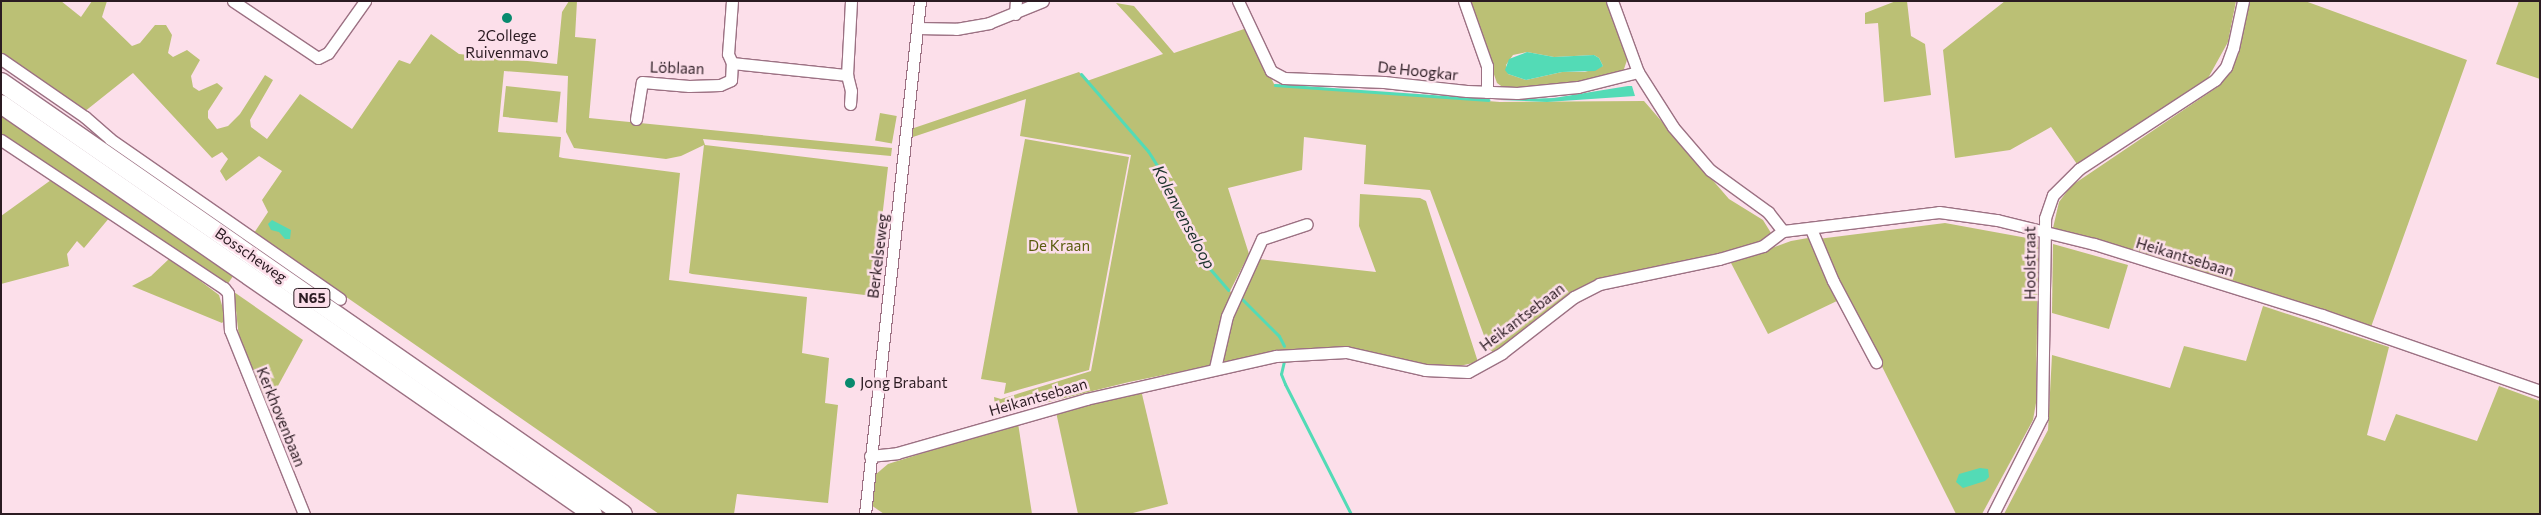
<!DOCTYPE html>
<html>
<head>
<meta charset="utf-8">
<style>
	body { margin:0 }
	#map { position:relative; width:2541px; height:515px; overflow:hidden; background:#fcdfea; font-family:Commissioner,sans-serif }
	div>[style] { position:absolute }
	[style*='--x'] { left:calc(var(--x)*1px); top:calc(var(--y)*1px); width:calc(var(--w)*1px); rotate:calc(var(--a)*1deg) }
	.green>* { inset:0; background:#bbc075; transform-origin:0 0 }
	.water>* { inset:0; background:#53dbb6 }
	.stream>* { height:3px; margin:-1.5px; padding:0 1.5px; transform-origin:1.5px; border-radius:1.5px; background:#53dbb6 }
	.roads { filter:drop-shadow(1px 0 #9c7183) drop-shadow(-1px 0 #9c7183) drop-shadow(0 1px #9c7183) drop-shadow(0 -1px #9c7183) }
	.street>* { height:11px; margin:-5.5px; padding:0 5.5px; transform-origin:5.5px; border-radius:5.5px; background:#fff }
	.primary>* { height:18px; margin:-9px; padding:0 9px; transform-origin:9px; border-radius:9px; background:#fff }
	.dots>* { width:14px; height:14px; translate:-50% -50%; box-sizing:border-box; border:2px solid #fcdfea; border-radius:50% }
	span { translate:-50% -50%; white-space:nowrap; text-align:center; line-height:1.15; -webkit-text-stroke:5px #fcdfea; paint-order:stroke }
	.shield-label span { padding:1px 4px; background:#fcdfea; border:1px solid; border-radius:4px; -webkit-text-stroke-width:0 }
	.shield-label { font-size:14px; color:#2b1b22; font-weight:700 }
	.poi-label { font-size:15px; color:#2b1b22 }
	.left { translate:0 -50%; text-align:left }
	.street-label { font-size:15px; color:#2b1b22 }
	.park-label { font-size:15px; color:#595c0c }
	.water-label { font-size:16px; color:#1b322b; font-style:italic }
	.frame { position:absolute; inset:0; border:2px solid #2b1b22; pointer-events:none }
</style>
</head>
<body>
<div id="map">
	<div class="green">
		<i style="clip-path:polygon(1px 1px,61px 1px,81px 17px,92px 1px,107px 1px,102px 17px,132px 46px,140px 43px,155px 25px,166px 25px,172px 35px,168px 53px,173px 57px,187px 50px,200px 60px,191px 76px,193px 87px,199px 91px,217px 83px,223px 88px,208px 111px,208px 118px,217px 129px,228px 126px,240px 114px,265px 75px,273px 80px,250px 120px,251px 127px,267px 139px,300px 94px,352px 129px,399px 60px,410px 64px,431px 34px,459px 54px,557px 64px,562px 12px,569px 1px,577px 1px,575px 37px,596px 39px,589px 118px,892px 148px,891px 156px,703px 139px,705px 145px,888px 167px,873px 296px,692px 274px,689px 273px,704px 145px,681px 156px,666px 159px,574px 148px,566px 132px,568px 76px,504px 71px,498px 132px,561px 137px,559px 157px,563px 158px,680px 173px,669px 280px,807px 297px,802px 353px,829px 358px,825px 403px,838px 405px,828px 503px,737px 494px,734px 514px,659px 514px,254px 233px,268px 212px,262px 200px,282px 171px,259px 156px,226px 181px,220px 171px,228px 159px,222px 152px,212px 158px,133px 73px,84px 112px,1px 55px)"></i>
		<i style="clip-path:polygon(evenodd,1468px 1px,1607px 1px,1627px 60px,1624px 69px,1619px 74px,1560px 86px,1504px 88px,1497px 83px,1468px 1px,1527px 52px,1554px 57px,1594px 55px,1599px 58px,1603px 66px,1585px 72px,1562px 72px,1526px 80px,1508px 74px,1506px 65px,1513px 55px,1527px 52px)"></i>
		<i style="clip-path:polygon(1896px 1px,1907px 1px,1911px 36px,1925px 44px,1931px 95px,1884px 102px,1878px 23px,1865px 24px,1865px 13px)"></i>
		<i style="clip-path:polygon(2005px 1px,2236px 1px,2228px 42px,2207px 80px,2077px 164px,2051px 127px,2010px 150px,1955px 158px,1943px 50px)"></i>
		<i style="clip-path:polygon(2249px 1px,2305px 1px,2467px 60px,2371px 327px,2053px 228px,2059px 202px,2071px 186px,2219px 86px,2238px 56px)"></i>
		<i style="clip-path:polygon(2519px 1px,2540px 1px,2540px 79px,2496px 64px)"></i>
		<i style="clip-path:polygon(1116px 3px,1134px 6px,1174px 53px,1247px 28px,1274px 84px,1500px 102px,1644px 101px,1729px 199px,1763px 220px,1771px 233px,1760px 242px,1681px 264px,1600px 278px,1494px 353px,1489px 349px,1430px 190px,1364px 184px,1366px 145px,1304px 137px,1302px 170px,1228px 188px,1249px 254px,1230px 291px,1237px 299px,1259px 259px,1376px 272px,1359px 226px,1360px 194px,1420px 198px,1426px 201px,1478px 362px,1445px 369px,1337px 348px,1292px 349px,1129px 382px,996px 415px,994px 397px,1001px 399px,1091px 371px,1131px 155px,1020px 136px,1026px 99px,910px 138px,911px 129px,1079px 72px,1087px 81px,1163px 54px)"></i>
		<i style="left:506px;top:86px;width:55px;height:31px;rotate:6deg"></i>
		<i style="left:880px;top:113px;width:17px;height:28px;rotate:10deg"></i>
		<i style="left:1px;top:114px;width:283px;height:18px;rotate:34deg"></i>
		<i style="clip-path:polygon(1025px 139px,1129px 157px,1089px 370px,1004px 394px,1006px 383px,981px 379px)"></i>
		<i style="clip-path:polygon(51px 180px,110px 217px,84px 248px,77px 241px,67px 254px,69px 266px,1px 284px,1px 216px)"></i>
		<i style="clip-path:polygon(1945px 223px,2038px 240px,2036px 403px,2033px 420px,1982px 514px,1956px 514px,1818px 239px)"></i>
		<i style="clip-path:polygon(1808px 238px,1839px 300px,1768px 334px,1731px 263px,1791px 241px)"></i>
		<i style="clip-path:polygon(2053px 244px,2128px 265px,2109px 329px,2052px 313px)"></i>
		<i style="clip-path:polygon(170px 258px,219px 295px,226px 319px,222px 323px,132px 286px,151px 276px)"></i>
		<i style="clip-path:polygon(234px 292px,303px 340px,267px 406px,239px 338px)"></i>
		<i style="clip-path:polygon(2263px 306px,2389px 347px,2367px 435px,2385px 441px,2396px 414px,2477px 441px,2499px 386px,2540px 401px,2539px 514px,2004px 514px,2048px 430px,2052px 355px,2170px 388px,2184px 346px,2246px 361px)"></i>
		<i style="clip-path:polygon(1141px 390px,1168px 504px,1129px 514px,1078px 514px,1056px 412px)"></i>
		<i style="clip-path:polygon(1018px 423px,1032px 514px,884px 514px,871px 505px,875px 475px,888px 464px)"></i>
	</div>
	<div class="water">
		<i style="clip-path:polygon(1527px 52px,1554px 57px,1594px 55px,1599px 58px,1603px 66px,1595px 71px,1562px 72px,1526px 80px,1508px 74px,1505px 70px,1509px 59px)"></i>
		<i style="clip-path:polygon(1628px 86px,1632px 86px,1635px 96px,1547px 102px,1500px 100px,1554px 98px)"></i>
		<i style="clip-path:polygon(272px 220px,291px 230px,290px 239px,285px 239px,279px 232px,271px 230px,268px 224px)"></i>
		<i style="clip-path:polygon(1980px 468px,1988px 469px,1989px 477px,1985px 481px,1963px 488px,1956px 482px,1959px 474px)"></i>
	</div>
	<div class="stream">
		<i style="--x:1081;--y:74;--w:102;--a:49"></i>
		<i style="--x:1148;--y:151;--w:41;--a:57.8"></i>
		<i style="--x:1170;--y:186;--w:83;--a:65.9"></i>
		<i style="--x:1204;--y:262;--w:37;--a:49"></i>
		<i style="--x:1275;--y:85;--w:214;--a:4"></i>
		<i style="--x:1240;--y:297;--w:55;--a:45"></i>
		<i style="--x:1279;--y:336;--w:11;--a:63"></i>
		<i style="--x:1284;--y:361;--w:13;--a:103"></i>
		<i style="--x:1281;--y:374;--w:11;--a:68"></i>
		<i style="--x:1285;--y:384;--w:146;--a:63.1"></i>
	</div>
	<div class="roads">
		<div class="street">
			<i style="--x:233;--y:1;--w:102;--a:33.8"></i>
			<i style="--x:318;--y:58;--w:11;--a:-27"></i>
			<i style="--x:328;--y:53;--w:64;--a:-54.6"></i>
			<i style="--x:1238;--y:1;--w:77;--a:64.8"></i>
			<i style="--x:1271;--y:71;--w:15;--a:28"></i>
			<i style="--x:1284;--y:78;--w:100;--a:2.3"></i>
			<i style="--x:1384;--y:82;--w:83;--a:6.2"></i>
			<i style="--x:1467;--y:91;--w:50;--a:2.3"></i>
			<i style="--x:1517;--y:93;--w:61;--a:-5.6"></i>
			<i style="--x:1578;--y:87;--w:62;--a:-14"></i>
			<i style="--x:1464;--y:1;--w:69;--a:70.5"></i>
			<i style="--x:1487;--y:66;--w:26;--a:90"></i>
			<i style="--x:1612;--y:1;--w:76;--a:69.9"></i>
			<i style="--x:1638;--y:72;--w:65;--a:57.5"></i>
			<i style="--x:1673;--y:127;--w:57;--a:49.3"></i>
			<i style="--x:1710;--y:170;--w:72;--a:35.9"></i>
			<i style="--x:1768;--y:212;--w:24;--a:52"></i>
			<i style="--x:1015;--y:14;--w:13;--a:-86"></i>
			<i style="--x:917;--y:28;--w:39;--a:1"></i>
			<i style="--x:956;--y:29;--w:34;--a:-10"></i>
			<i style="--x:989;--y:23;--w:58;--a:-22.2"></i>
			<i style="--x:1;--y:59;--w:102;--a:34.6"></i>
			<i style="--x:85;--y:117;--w:33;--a:41"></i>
			<i style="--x:110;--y:139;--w:280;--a:34.8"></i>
			<i style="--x:732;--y:63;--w:116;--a:6"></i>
			<i style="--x:850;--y:104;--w:13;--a:-86"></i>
			<i style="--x:851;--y:91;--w:16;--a:-104"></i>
			<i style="--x:847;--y:75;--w:74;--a:-86.9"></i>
			<i style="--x:636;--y:119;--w:37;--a:-81"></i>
			<i style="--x:642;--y:82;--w:47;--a:4.9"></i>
			<i style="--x:689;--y:86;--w:31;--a:-2"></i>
			<i style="--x:720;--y:85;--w:12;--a:-24"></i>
			<i style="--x:731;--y:80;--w:17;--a:-87"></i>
			<i style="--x:732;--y:63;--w:10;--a:-114"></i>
			<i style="--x:728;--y:54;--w:53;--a:-85.7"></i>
			<i style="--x:1;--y:140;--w:268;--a:33.6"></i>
			<i style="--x:224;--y:288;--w:6;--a:51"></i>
			<i style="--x:228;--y:293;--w:37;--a:87"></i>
			<i style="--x:230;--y:330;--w:198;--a:68.1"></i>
			<i style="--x:1811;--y:229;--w:56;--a:67.1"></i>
			<i style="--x:1833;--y:281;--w:92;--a:62"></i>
			<i style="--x:1215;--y:368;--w:53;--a:-77"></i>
			<i style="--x:1227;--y:316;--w:85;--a:-65.6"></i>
			<i style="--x:1262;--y:239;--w:47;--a:-18.4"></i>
			<i style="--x:870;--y:456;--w:27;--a:-6"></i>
			<i style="--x:897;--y:453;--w:197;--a:-15.9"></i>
			<i style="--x:1086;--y:399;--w:195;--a:-12.8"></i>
			<i style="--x:1276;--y:356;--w:70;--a:-3.3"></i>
			<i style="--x:1346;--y:352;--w:81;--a:12.8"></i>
			<i style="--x:1425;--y:370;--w:43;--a:2.7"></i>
			<i style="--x:1468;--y:372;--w:39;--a:-29"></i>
			<i style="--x:1502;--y:353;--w:91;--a:-37.9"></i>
			<i style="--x:1574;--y:297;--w:28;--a:-27"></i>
			<i style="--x:1599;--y:284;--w:123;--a:-11.8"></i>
			<i style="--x:1719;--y:259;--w:46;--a:-16.5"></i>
			<i style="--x:1763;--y:246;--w:25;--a:-37"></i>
			<i style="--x:1783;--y:231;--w:157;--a:-6.9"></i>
			<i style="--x:1939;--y:212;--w:59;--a:7.9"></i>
			<i style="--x:1997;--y:220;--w:100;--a:13.9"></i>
			<i style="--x:2094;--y:244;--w:239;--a:17.3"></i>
			<i style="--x:2322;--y:315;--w:231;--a:19.2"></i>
			<i style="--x:865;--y:514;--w:516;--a:-83.88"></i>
			<i style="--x:1993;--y:514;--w:109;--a:-63.2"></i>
			<i style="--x:2042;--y:417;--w:199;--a:-89.1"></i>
			<i style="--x:2045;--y:218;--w:24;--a:-71"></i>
			<i style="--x:2053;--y:195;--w:37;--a:-45"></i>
			<i style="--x:2079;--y:169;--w:163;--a:-33.2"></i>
			<i style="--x:2215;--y:80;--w:17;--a:-50"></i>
			<i style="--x:2226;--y:67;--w:20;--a:-70"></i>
			<i style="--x:2233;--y:48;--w:48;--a:-78"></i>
		</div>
		<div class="primary">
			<i style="--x:1;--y:82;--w:757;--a:34.78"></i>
			<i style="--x:1;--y:104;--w:720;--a:34.71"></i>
		</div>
	</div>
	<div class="dots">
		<i style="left:507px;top:18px;background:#088a6e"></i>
		<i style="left:850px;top:383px;background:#088a6e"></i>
	</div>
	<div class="shield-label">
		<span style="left:312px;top:298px">N65</span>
	</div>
	<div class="poi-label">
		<span style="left:507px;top:44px">2College<br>Ruivenmavo</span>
		<span class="left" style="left:860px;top:383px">Jong Brabant</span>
	</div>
	<div class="street-label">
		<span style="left:677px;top:68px;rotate:2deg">Löblaan</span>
		<span style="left:1418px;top:71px;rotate:6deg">De Hoogkar</span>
		<span style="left:251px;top:255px;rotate:35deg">Bosscheweg</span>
		<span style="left:878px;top:256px;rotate:-83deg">Berkelseweg</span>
		<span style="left:2185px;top:257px;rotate:17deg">Heikantsebaan</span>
		<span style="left:2030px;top:263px;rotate:-90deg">Hoolstraat</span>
		<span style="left:1522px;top:317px;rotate:-37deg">Heikantsebaan</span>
		<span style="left:1038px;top:397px;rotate:-16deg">Heikantsebaan</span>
		<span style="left:281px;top:417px;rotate:68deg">Kerkhovenbaan</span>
	</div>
	<div class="park-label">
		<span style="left:1059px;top:246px">De Kraan</span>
	</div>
	<div class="water-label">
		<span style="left:1184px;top:217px;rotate:62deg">Kolenvenseloop</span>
	</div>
	<div class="frame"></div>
</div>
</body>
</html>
